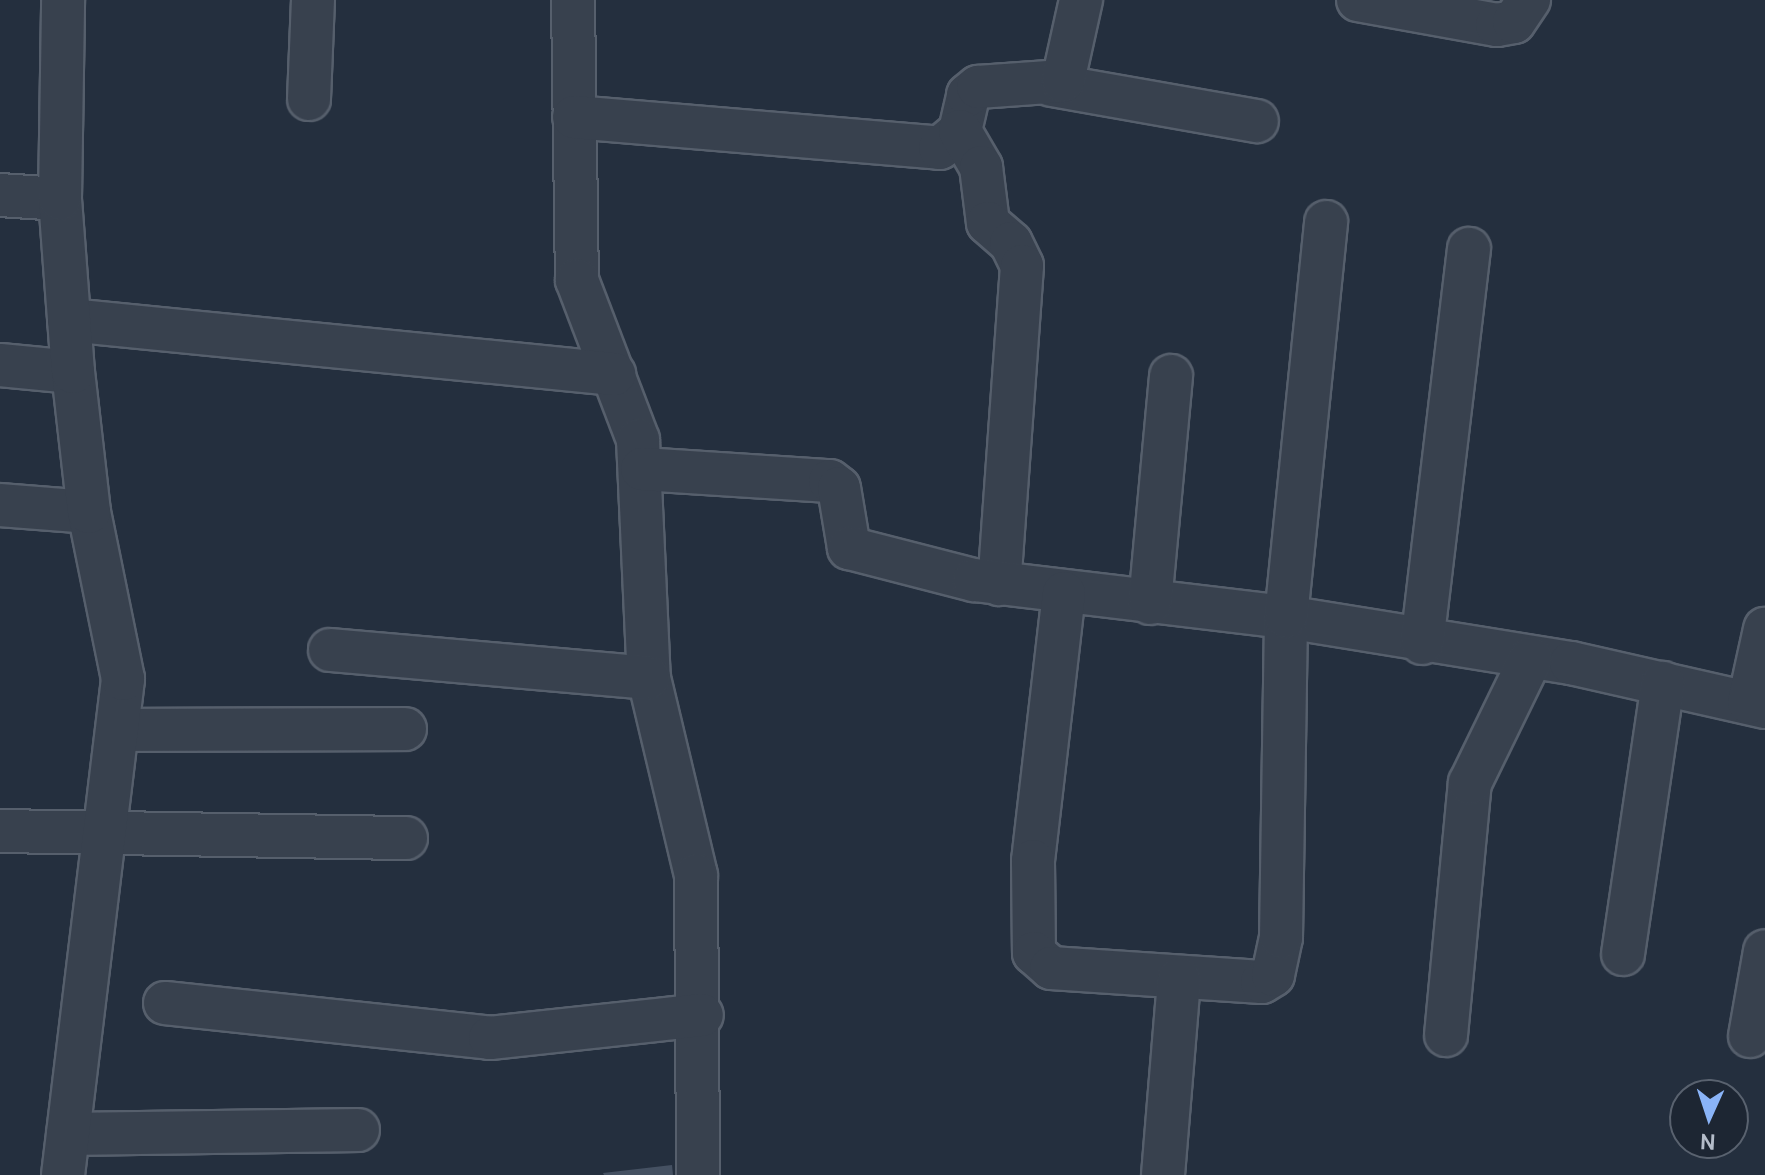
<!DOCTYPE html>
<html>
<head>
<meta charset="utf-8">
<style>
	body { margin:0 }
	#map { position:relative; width:1765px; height:1175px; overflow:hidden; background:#242f3e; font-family:Cabin,sans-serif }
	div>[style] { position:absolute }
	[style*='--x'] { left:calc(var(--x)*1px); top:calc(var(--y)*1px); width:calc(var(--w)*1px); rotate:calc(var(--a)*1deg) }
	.building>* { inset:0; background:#455162 }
	.roads { filter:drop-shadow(2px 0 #565f6c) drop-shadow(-2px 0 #565f6c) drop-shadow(0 2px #565f6c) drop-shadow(0 -2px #565f6c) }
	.minor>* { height:42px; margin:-21px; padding:0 21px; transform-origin:21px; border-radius:21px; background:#38414e }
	span { translate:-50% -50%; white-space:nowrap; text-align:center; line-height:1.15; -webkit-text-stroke:8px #1d2633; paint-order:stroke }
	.north { position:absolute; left:1669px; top:1079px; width:80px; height:80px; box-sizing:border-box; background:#1d2633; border:2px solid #59626f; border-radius:50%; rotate:183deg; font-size:22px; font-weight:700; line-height:32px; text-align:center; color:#b4bcc9 }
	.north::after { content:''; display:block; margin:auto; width:28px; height:36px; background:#8ab4f8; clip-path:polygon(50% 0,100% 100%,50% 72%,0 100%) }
</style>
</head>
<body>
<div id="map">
	<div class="building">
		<i style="clip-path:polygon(672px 1165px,673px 1175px,604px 1175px,603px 1173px)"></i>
	</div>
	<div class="roads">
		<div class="minor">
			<i style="--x:573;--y:0;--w:280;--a:89.2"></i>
			<i style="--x:577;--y:280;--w:171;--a:69.1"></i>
			<i style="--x:638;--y:440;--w:238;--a:87.4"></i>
			<i style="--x:649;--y:678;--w:203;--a:76.6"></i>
			<i style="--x:696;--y:875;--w:300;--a:89.6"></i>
			<i style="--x:1358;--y:0;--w:141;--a:10.2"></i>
			<i style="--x:1497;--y:25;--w:17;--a:-10"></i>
			<i style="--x:1514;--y:22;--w:27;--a:-56"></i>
			<i style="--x:1052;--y:85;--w:208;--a:10"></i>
			<i style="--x:309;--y:99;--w:99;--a:-87.7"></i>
			<i style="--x:574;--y:117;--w:367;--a:4.8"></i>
			<i style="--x:940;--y:148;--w:26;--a:-40"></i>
			<i style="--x:960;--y:131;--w:37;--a:-77"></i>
			<i style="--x:968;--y:95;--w:13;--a:-39"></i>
			<i style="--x:978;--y:87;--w:85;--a:-4"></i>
			<i style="--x:1063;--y:81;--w:83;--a:-77.5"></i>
			<i style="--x:960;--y:131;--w:42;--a:59.7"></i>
			<i style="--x:981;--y:167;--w:56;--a:82.9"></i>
			<i style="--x:988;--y:223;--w:30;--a:41"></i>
			<i style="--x:1011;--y:243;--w:25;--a:64"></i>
			<i style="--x:1022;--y:266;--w:319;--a:94.1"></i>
			<i style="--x:0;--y:195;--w:60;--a:3.8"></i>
			<i style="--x:69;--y:320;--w:548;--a:5.66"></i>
			<i style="--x:0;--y:365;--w:73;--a:5.5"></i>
			<i style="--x:642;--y:469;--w:188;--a:3.7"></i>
			<i style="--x:830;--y:481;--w:11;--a:38"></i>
			<i style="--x:839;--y:488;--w:61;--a:80.5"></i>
			<i style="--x:849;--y:548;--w:129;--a:14.4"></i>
			<i style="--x:974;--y:580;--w:314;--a:6.8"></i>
			<i style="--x:1286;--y:617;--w:289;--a:9.2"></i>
			<i style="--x:1571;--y:663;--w:199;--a:12.8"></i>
			<i style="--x:0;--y:505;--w:89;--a:4.5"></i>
			<i style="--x:1064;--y:593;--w:270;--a:96.6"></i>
			<i style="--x:1033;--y:861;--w:92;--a:89.4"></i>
			<i style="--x:1034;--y:953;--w:23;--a:41"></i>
			<i style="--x:1051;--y:968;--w:211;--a:3.8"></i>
			<i style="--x:1262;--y:982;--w:13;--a:-32"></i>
			<i style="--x:1273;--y:975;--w:39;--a:-78"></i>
			<i style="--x:1281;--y:937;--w:320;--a:-89.1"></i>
			<i style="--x:1286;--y:617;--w:397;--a:-84.2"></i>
			<i style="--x:1150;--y:603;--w:228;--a:-84.7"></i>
			<i style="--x:1422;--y:643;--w:397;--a:-83.2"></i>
			<i style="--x:330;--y:650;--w:320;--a:5"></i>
			<i style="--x:1749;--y:702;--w:75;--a:-77.6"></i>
			<i style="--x:122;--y:730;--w:283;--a:-0.2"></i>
			<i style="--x:0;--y:831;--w:406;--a:1"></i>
			<i style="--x:1623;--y:954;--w:274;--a:-81.6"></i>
			<i style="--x:165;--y:1003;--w:327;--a:6.1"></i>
			<i style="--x:490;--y:1038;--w:213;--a:-6.2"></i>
			<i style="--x:1446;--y:1035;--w:253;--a:-84.6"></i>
			<i style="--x:1470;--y:783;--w:139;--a:-64"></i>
			<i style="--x:1750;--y:1036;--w:86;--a:-80"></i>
			<i style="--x:68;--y:1134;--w:290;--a:-0.8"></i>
			<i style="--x:63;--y:1175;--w:500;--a:-83.1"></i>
			<i style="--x:123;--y:679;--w:170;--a:-101.5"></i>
			<i style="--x:89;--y:512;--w:141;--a:-96.5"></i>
			<i style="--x:73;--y:372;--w:173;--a:-94.3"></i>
			<i style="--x:60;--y:199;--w:199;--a:-89.1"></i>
			<i style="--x:1163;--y:1175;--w:197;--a:-85.3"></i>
		</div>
	</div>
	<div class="north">N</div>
</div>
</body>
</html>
